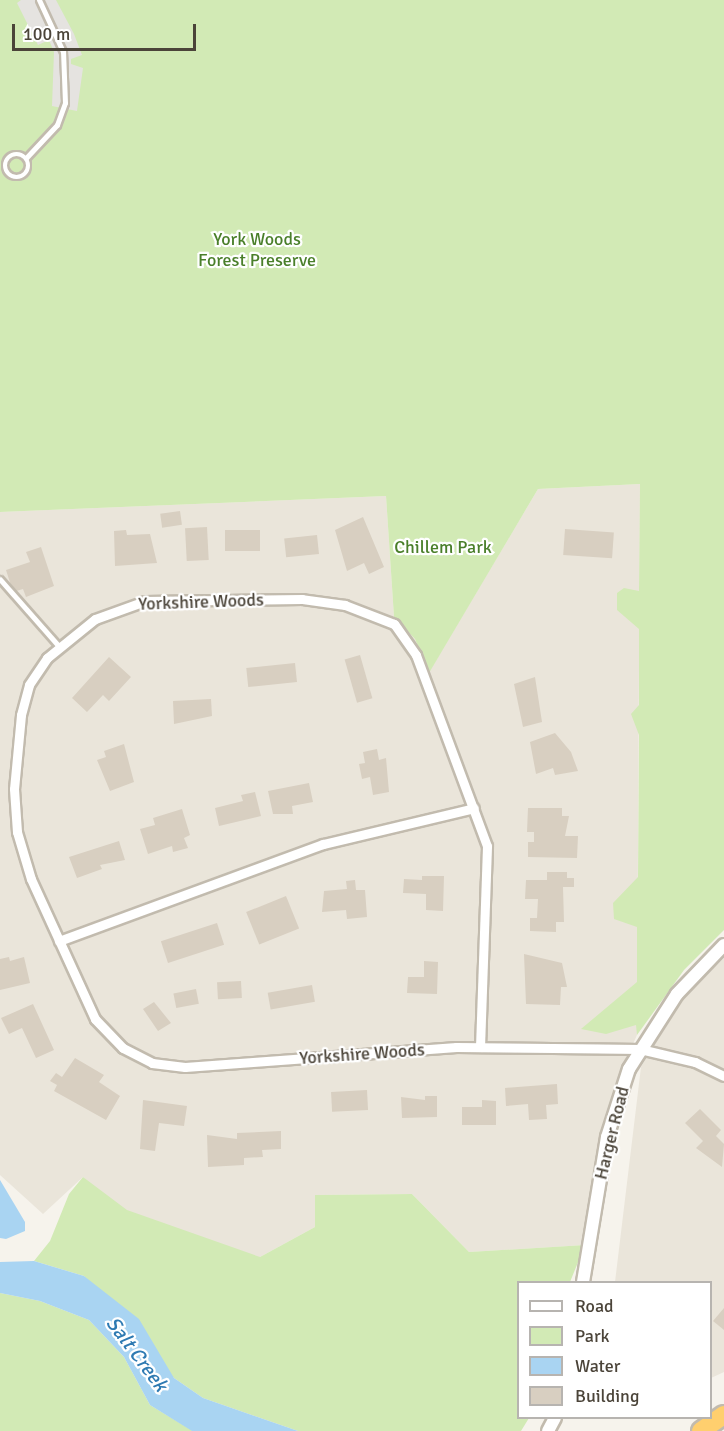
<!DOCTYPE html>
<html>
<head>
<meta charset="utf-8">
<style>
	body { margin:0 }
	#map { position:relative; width:724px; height:1431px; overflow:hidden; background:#f6f3ec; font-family:Signika,sans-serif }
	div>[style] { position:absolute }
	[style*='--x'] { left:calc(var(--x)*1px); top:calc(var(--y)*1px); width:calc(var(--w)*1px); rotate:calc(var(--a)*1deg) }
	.residential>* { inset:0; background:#eae5da }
	.green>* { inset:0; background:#d2eab5 }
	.parking>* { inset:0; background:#e5e3e0 }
	.water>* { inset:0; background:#a9d4f2 }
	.building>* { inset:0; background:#d8cfc1; transform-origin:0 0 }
	.roads { filter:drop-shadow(2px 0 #c2bbae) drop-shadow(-2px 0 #c2bbae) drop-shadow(0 2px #c2bbae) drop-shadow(0 -2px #c2bbae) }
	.service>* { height:4.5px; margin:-2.25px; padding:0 2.25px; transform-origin:2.25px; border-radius:2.25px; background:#fff }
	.service>.ring { margin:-2.25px; padding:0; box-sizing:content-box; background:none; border:4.5px solid #fff; border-radius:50% }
	.minor>* { height:9px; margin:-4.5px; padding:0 4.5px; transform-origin:4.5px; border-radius:4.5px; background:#fff }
	.tertiary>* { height:12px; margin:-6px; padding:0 6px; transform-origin:6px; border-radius:6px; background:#fff }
	.motorway>* { height:18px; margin:-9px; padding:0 9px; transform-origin:9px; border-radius:9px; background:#ffcf6e }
	span { translate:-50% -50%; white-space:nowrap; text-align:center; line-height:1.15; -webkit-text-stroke:4.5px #fff; paint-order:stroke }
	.park-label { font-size:18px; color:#4a7f2a }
	.street-label { font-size:18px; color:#4b4439 }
	.water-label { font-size:20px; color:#2e7ab2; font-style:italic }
	.legend { position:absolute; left:517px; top:1281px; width:195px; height:138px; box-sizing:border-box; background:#fff; border:2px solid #b7b4b0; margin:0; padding:8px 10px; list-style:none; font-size:18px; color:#4b4439 }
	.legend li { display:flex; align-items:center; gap:12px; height:30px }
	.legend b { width:30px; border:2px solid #b7b4b0 }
	.scale { position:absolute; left:12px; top:24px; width:184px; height:27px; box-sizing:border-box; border:3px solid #4b4439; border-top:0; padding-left:8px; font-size:18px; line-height:21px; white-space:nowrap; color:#4b4439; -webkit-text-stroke:4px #fff; paint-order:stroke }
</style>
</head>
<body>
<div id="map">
	<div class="residential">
		<i style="clip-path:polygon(640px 484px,637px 1035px,616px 1082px,602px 1138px,585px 1245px,469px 1252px,412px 1194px,316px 1195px,315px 1227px,260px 1257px,173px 1261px,83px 1177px,43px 1214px,0 1175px,0 512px,386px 496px,394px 617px,415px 639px,429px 672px,538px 489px)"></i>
		<i style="clip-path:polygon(724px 958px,724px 1372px,711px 1378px,710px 1282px,615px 1282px,641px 1067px,682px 1000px)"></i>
	</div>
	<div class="green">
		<i style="clip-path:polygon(0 0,724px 0,724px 930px,684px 970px,637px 1035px,636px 1025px,606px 1034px,581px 1029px,637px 982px,637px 927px,614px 919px,613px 903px,638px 877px,639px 735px,631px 714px,639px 705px,639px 629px,617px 610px,617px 593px,624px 588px,639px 591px,640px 484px,538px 489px,429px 673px,415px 639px,394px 617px,386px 496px,0 512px)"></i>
		<i style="clip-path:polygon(83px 1177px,127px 1210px,260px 1257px,315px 1227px,315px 1195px,412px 1194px,469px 1252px,585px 1245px,570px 1282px,518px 1282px,518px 1418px,529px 1418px,521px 1431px,298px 1431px,203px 1398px,174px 1378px,84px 1276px,34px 1261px,50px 1241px,69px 1194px)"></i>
		<i style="clip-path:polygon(0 1293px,40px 1301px,89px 1320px,124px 1357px,150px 1405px,193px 1431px,0 1431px)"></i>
	</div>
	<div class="parking">
		<i style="clip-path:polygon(21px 0,56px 0,74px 34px,82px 55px,71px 59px,71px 64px,83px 68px,77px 111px,52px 106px,54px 52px,49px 40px,38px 45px,17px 3px)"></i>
	</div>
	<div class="water">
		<i style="clip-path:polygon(0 1180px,25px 1222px,25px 1231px,6px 1239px,0 1238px)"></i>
		<i style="clip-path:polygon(34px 1261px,84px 1276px,139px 1319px,174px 1378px,203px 1398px,298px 1431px,192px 1431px,150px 1405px,124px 1357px,89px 1320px,40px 1301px,0 1293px,0 1262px)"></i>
	</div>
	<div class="building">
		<i style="left:180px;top:511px;width:14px;height:20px;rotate:82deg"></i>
		<i style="clip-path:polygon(363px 517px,384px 567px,369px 574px,364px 563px,347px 571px,335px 530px)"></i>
		<i style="left:207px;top:527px;width:33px;height:22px;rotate:87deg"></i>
		<i style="left:565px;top:529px;width:49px;height:26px;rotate:4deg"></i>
		<i style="clip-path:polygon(126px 530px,127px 535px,150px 534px,157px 563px,115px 566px,114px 531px)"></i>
		<i style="left:260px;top:530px;width:21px;height:35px;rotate:90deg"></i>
		<i style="left:317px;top:535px;width:19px;height:33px;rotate:84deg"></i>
		<i style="clip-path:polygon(41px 547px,54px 586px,26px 597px,23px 589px,13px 592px,6px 570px,30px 562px,26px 552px)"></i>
		<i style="left:360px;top:655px;width:45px;height:16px;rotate:74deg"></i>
		<i style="clip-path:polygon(109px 657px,131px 677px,109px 701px,103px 695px,87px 712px,72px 698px)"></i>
		<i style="left:295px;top:663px;width:19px;height:49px;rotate:84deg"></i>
		<i style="clip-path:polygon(535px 677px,542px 722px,523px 727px,514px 684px)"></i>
		<i style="clip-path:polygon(211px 699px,212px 716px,174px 724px,173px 701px)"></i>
		<i style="clip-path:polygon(555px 733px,571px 752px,578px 771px,555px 775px,553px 768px,536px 774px,530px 742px)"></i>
		<i style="clip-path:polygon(124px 744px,134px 782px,110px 791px,97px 760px,106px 757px,104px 751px)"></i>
		<i style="clip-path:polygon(377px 749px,379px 760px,386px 758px,389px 792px,373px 795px,370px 777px,362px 779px,359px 764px,365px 763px,363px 752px)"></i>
		<i style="clip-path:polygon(309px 783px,313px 802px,292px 806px,293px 814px,273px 814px,268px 791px)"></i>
		<i style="clip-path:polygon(255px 792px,261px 816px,219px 826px,215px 808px,243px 801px,241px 795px)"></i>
		<i style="clip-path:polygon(528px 808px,562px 808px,562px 816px,569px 816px,565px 836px,578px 836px,577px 858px,528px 857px,528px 842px,534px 842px,534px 832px,527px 832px)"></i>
		<i style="clip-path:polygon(182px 809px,190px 835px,184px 838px,188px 848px,173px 852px,172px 846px,148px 854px,140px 829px,155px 825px,153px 818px)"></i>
		<i style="clip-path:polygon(119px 841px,125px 860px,100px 865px,102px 869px,77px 878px,69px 857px)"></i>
		<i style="clip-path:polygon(547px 872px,567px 872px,567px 878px,574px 878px,574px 887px,563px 887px,564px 922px,556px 922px,556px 932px,530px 931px,530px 918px,537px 918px,538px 899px,525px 899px,526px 880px,547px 880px)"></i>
		<i style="clip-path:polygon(422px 876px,444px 876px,443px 911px,426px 910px,426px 894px,403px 893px,404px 879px,422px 880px)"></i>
		<i style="clip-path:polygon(355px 880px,356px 890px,365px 890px,367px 917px,347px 919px,346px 910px,322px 912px,324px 891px,347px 889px,346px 881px)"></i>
		<i style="left:286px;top:896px;width:35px;height:43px;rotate:68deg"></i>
		<i style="left:217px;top:923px;width:23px;height:59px;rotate:72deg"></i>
		<i style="clip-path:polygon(524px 954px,562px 963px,567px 987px,561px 987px,560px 1005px,526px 1004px)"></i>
		<i style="clip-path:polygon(9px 957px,10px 961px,24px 957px,30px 983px,0 990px,0 959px)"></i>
		<i style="clip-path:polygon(424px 961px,438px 962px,437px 994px,407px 993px,408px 977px,424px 977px)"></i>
		<i style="left:241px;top:981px;width:17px;height:24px;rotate:87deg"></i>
		<i style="left:312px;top:985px;width:17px;height:45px;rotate:80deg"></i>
		<i style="left:196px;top:989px;width:15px;height:23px;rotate:79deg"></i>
		<i style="clip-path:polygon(154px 1002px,171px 1023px,158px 1031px,143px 1009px)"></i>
		<i style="clip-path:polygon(33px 1004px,54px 1050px,36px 1058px,22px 1028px,9px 1034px,1px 1018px)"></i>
		<i style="clip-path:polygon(75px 1058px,104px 1075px,99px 1082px,120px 1096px,106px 1120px,54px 1091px,57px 1085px,50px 1081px,56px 1073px,62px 1077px)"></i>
		<i style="clip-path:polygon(557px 1084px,558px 1104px,546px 1105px,547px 1119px,529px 1120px,528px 1104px,506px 1106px,505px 1088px)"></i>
		<i style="left:367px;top:1090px;width:20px;height:36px;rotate:87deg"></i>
		<i style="clip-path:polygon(425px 1096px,437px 1096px,437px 1117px,402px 1118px,401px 1097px,425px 1100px)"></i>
		<i style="clip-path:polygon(143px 1100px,187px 1106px,184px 1126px,159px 1123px,155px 1151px,140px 1149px)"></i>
		<i style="clip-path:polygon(482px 1100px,496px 1101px,496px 1125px,462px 1125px,462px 1107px,482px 1107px)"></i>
		<i style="clip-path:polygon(700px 1109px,721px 1130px,716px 1136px,724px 1144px,722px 1167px,696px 1148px,703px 1141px,685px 1123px)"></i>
		<i style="clip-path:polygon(281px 1131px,281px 1149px,262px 1150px,263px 1157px,244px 1158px,244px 1165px,208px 1167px,207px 1135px,237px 1139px,237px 1133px)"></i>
		<i style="clip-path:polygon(724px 1308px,724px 1330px,713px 1321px)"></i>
	</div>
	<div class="roads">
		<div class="service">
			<i class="ring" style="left:5px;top:154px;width:19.5px;height:19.5px"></i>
			<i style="--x:26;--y:158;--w:45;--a:-46.8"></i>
			<i style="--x:57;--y:125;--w:23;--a:-70"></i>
			<i style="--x:65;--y:103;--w:51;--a:-92.2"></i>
			<i style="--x:63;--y:52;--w:57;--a:-114.8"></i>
			<i style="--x:0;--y:579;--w:89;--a:48.6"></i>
		</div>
		<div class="minor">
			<i style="--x:59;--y:941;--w:281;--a:-20.2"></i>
			<i style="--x:323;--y:844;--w:155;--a:-13.4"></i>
			<i style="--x:480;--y:1047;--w:201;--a:-88"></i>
			<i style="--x:487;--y:846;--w:204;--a:-110.4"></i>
			<i style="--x:416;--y:655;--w:38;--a:-125"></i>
			<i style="--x:394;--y:624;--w:53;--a:-158.8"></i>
			<i style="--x:345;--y:605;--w:43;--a:-172.1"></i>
			<i style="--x:302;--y:599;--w:157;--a:179.3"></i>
			<i style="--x:145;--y:601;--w:53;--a:160.2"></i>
			<i style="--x:95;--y:619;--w:62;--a:140.9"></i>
			<i style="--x:47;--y:658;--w:32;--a:124"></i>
			<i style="--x:29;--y:685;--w:31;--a:105"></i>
			<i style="--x:21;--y:715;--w:74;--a:95.4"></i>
			<i style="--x:14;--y:789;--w:43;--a:86"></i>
			<i style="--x:17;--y:832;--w:49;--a:73.4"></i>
			<i style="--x:31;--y:879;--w:154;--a:65.4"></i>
			<i style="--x:95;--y:1019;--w:40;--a:46"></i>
			<i style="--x:123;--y:1048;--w:33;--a:27"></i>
			<i style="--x:152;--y:1063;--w:33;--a:7"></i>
			<i style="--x:185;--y:1067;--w:272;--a:-4.2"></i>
			<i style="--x:456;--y:1047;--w:184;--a:0.6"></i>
			<i style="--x:640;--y:1049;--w:57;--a:13.3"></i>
			<i style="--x:695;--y:1062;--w:32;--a:26"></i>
		</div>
		<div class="tertiary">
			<i style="--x:583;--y:1282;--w:147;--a:-80.6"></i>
			<i style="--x:607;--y:1137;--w:71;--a:-72.1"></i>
			<i style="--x:629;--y:1069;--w:89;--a:-57.4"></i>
			<i style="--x:677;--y:994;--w:68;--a:-46.2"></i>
			<i style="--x:548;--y:1431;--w:15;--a:-62"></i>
		</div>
		<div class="motorway">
			<i style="--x:701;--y:1431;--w:28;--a:-35"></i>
		</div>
	</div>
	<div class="park-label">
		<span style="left:257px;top:250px">York Woods<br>Forest Preserve</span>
		<span style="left:443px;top:547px">Chillem Park</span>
	</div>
	<div class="street-label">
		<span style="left:201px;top:602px;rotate:-2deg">Yorkshire Woods</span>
		<span style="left:362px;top:1054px;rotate:-4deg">Yorkshire Woods</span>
		<span style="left:612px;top:1133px;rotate:-76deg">Harger Road</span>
	</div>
	<div class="water-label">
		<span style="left:137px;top:1354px;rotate:53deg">Salt Creek</span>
	</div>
	<ul class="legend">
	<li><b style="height:8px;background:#fff"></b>Road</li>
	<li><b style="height:16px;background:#d2eab5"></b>Park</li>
	<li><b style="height:16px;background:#a9d4f2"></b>Water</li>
	<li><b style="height:16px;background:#d8cfc1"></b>Building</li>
	</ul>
	<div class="scale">100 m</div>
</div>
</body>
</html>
